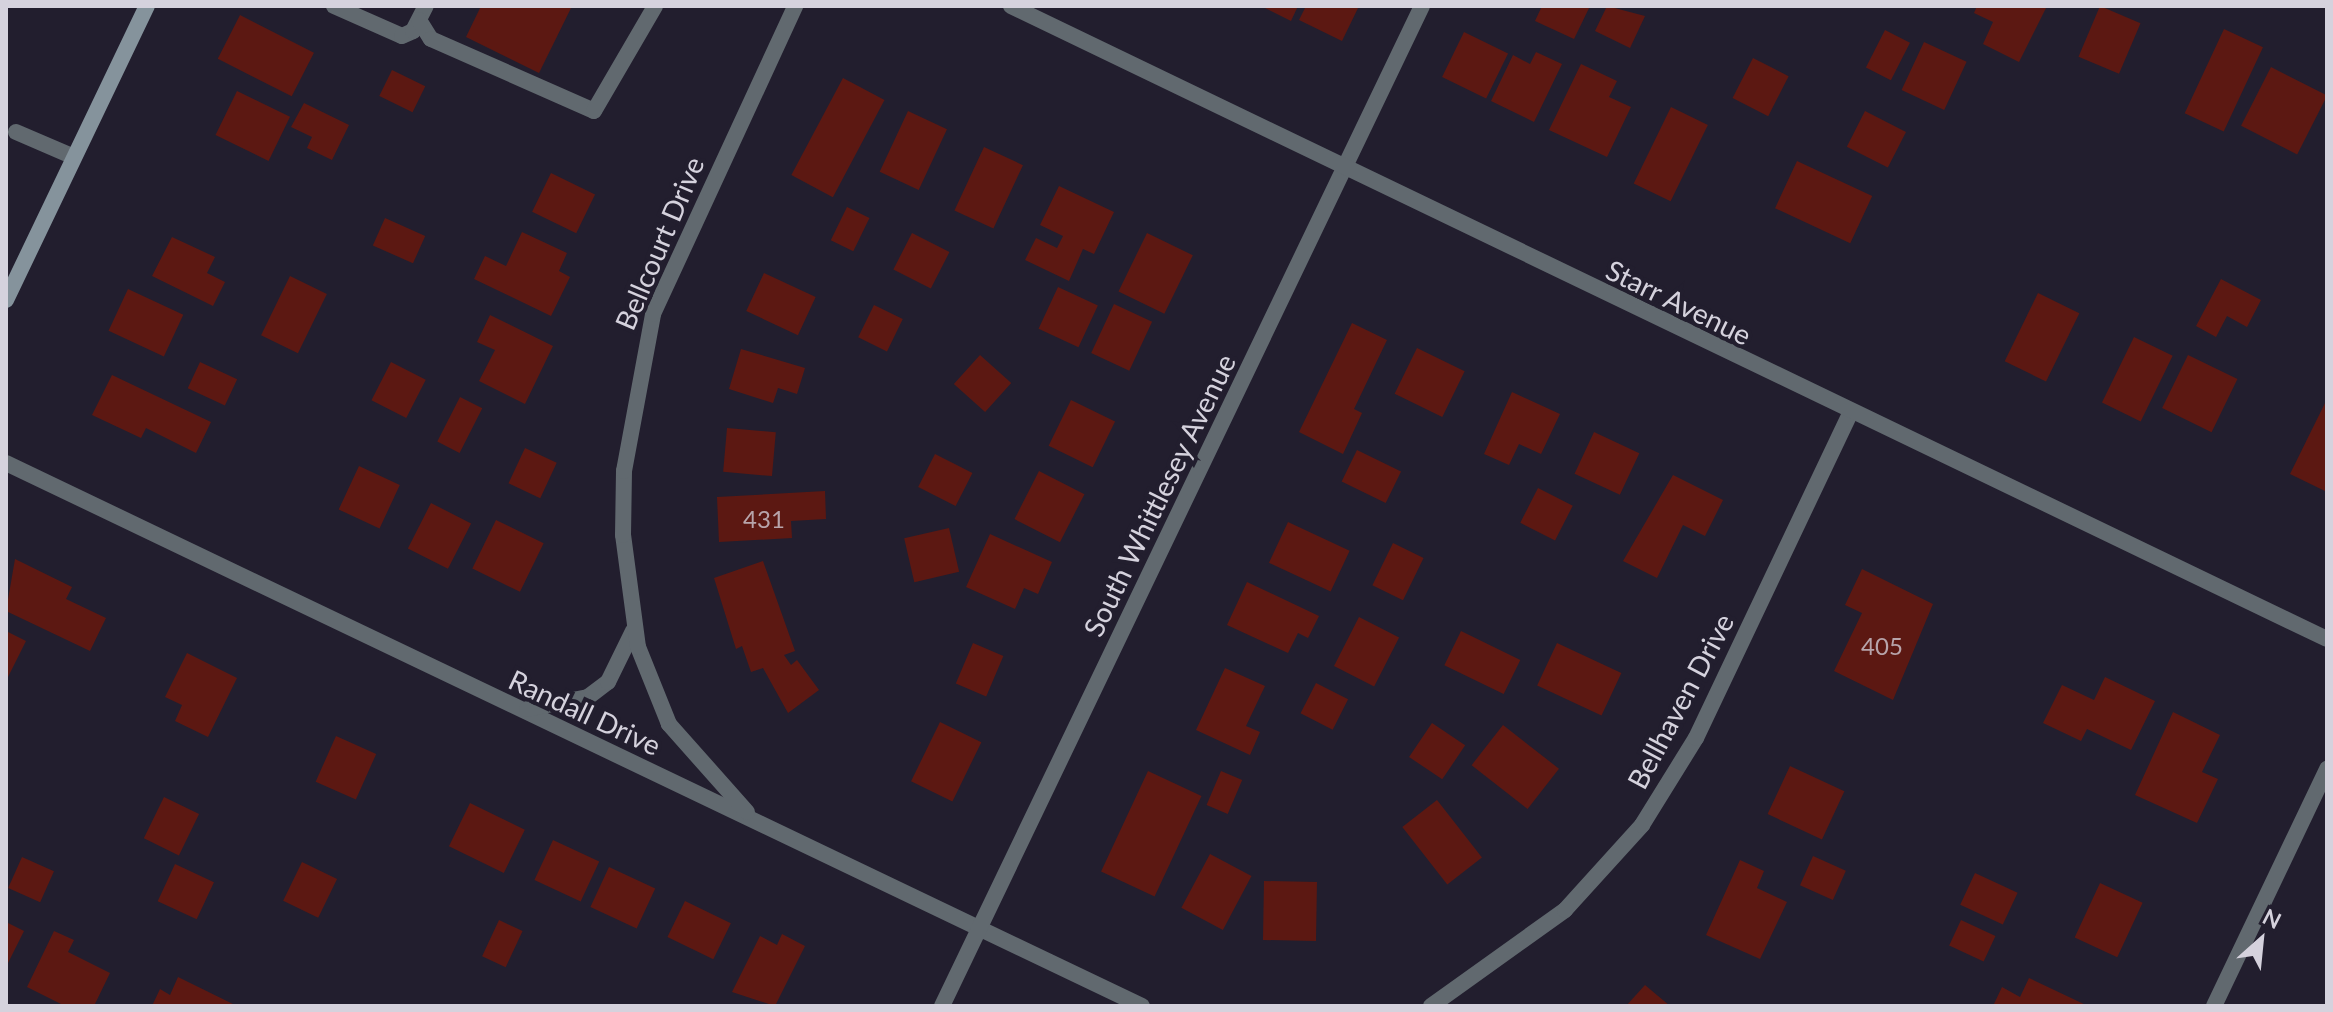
<!DOCTYPE html>
<style>
body{margin:0}
#map{position:relative;width:2333px;height:1012px;overflow:hidden;background:#221e2e;font-family:Lato,sans-serif}
div>[style]{position:absolute}
.building>*{inset:0;background:#5c1812;transform-origin:0 0}
.service>*{height:16px;margin:-8px;padding:0 8px;transform-origin:8px;border-radius:8px;background:#61696f}
.minor>*{height:16px;margin:-8px;padding:0 8px;transform-origin:8px;border-radius:8px;background:#61696f}
.tertiary>*{height:16px;margin:-8px;padding:0 8px;transform-origin:8px;border-radius:8px;background:#61696f}
.secondary>*{height:16px;margin:-8px;padding:0 8px;transform-origin:8px;border-radius:8px;background:#85939c}
span{translate:-50% -50%;white-space:nowrap;text-align:center;line-height:1.15;-webkit-text-stroke:8px #221e2e;paint-order:stroke}
.number-label{font-size:24px;color:#b7a4aa}
.number-label span{-webkit-text-stroke-width:0}
.street-label{font-size:28px;color:#d5d2dd}
.frame{position:absolute;inset:0;border:8px solid #d5d2dd;pointer-events:none}
.north{position:absolute;left:2221px;top:900px;width:80px;height:80px;-webkit-text-stroke:6px #221e2e;paint-order:stroke;rotate:27deg;font-size:22px;font-weight:700;line-height:32px;text-align:center;color:#d5d2dd}
.north::after{content:'';display:block;margin:auto;width:28px;height:36px;background:#d5d2dd;clip-path:polygon(50% 0,100% 100%,50% 72%,0 100%)}
</style>
<div id="map">
<div class="building">
<i style="clip-path:polygon(481px 6px,572px 6px,539px 73px,466px 37px)"></i>
<i style="clip-path:polygon(1261px 6px,1298px 6px,1291px 21px)"></i>
<i style="clip-path:polygon(1306px 6px,1359px 6px,1342px 41px,1299px 20px)"></i>
<i style="clip-path:polygon(1542px 6px,1590px 6px,1574px 39px,1535px 21px)"></i>
<i style="clip-path:polygon(1607px 6px,1645px 16px,1630px 48px,1595px 31px)"></i>
<i style="clip-path:polygon(1977px 6px,2047px 6px,2019px 62px,1983px 44px,1993px 22px,1974px 13px)"></i>
<i style="left:2100px;top:6px;width:44px;height:55px;rotate:23deg"></i>
<i style="left:240px;top:15px;width:83px;height:49px;rotate:27deg"></i>
<i style="left:2224px;top:29px;width:43px;height:93px;rotate:25deg"></i>
<i style="left:1885px;top:30px;width:28px;height:42px;rotate:27deg"></i>
<i style="left:1464px;top:32px;width:49px;height:50px;rotate:26deg"></i>
<i style="left:1924px;top:42px;width:47px;height:53px;rotate:25deg"></i>
<i style="clip-path:polygon(1536px 52px,1562px 64px,1534px 122px,1491px 101px,1513px 55px,1530px 64px)"></i>
<i style="left:1753px;top:58px;width:40px;height:45px;rotate:27deg"></i>
<i style="clip-path:polygon(1581px 64px,1617px 81px,1609px 97px,1631px 107px,1607px 157px,1549px 130px)"></i>
<i style="left:2271px;top:67px;width:63px;height:66px;rotate:27deg"></i>
<i style="left:392px;top:70px;width:37px;height:29px;rotate:26deg"></i>
<i style="left:843px;top:78px;width:47px;height:110px;rotate:28deg"></i>
<i style="left:237px;top:91px;width:59px;height:49px;rotate:26deg"></i>
<i style="clip-path:polygon(304px 103px,349px 125px,332px 160px,307px 148px,312px 137px,291px 127px)"></i>
<i style="left:1671px;top:107px;width:41px;height:85px;rotate:26deg"></i>
<i style="left:908px;top:111px;width:43px;height:67px;rotate:25deg"></i>
<i style="left:1865px;top:111px;width:46px;height:40px;rotate:27deg"></i>
<i style="left:984px;top:147px;width:43px;height:70px;rotate:25deg"></i>
<i style="left:1797px;top:161px;width:83px;height:52px;rotate:25deg"></i>
<i style="left:551px;top:173px;width:49px;height:43px;rotate:26deg"></i>
<i style="clip-path:polygon(1059px 186px,1114px 212px,1094px 254px,1083px 249px,1069px 281px,1025px 260px,1036px 238px,1057px 248px,1063px 236px,1040px 225px)"></i>
<i style="left:847px;top:207px;width:25px;height:37px;rotate:26deg"></i>
<i style="left:385px;top:218px;width:44px;height:30px;rotate:24deg"></i>
<i style="clip-path:polygon(522px 232px,567px 253px,559px 271px,570px 277px,551px 316px,474px 279px,485px 256px,506px 266px)"></i>
<i style="left:912px;top:233px;width:42px;height:41px;rotate:27deg"></i>
<i style="left:1147px;top:233px;width:51px;height:65px;rotate:26deg"></i>
<i style="clip-path:polygon(172px 237px,215px 257px,207px 273px,225px 282px,213px 306px,152px 276px)"></i>
<i style="left:764px;top:273px;width:57px;height:42px;rotate:25deg"></i>
<i style="left:290px;top:276px;width:41px;height:66px;rotate:26deg"></i>
<i style="clip-path:polygon(2221px 279px,2261px 300px,2247px 327px,2227px 316px,2216px 337px,2196px 326px)"></i>
<i style="left:1058px;top:287px;width:44px;height:46px;rotate:25deg"></i>
<i style="left:128px;top:289px;width:61px;height:46px;rotate:25deg"></i>
<i style="left:2038px;top:293px;width:46px;height:76px;rotate:26deg"></i>
<i style="left:1114px;top:304px;width:42px;height:54px;rotate:25deg"></i>
<i style="left:874px;top:305px;width:32px;height:36px;rotate:26deg"></i>
<i style="clip-path:polygon(490px 315px,553px 346px,525px 404px,479px 381px,495px 350px,477px 342px)"></i>
<i style="clip-path:polygon(1352px 323px,1387px 340px,1354px 409px,1362px 413px,1343px 454px,1299px 432px)"></i>
<i style="left:2134px;top:337px;width:43px;height:73px;rotate:26deg"></i>
<i style="left:1417px;top:348px;width:53px;height:51px;rotate:26deg"></i>
<i style="clip-path:polygon(741px 349px,805px 368px,797px 394px,778px 388px,773px 403px,729px 389px)"></i>
<i style="left:980px;top:355px;width:42px;height:39px;rotate:42deg"></i>
<i style="left:2188px;top:355px;width:55px;height:59px;rotate:26deg"></i>
<i style="left:200px;top:362px;width:41px;height:29px;rotate:25deg"></i>
<i style="left:391px;top:362px;width:39px;height:43px;rotate:27deg"></i>
<i style="clip-path:polygon(112px 375px,211px 422px,196px 453px,146px 428px,141px 438px,92px 415px)"></i>
<i style="clip-path:polygon(1512px 392px,1560px 414px,1541px 454px,1519px 444px,1509px 465px,1484px 454px)"></i>
<i style="left:460px;top:397px;width:25px;height:50px;rotate:27deg"></i>
<i style="clip-path:polygon(2327px 399px,2327px 492px,2290px 474px)"></i>
<i style="left:1071px;top:400px;width:49px;height:51px;rotate:26deg"></i>
<i style="left:727px;top:428px;width:49px;height:44px;rotate:5deg"></i>
<i style="left:1594px;top:432px;width:50px;height:46px;rotate:25deg"></i>
<i style="left:525px;top:448px;width:35px;height:39px;rotate:25deg"></i>
<i style="left:1357px;top:450px;width:49px;height:35px;rotate:26deg"></i>
<i style="left:935px;top:454px;width:42px;height:37px;rotate:27deg"></i>
<i style="left:359px;top:466px;width:45px;height:48px;rotate:25deg"></i>
<i style="left:1039px;top:471px;width:51px;height:54px;rotate:27deg"></i>
<i style="clip-path:polygon(1673px 475px,1723px 500px,1705px 536px,1683px 525px,1657px 578px,1623px 561px)"></i>
<i style="left:1538px;top:488px;width:39px;height:39px;rotate:27deg"></i>
<i style="clip-path:polygon(825px 491px,826px 519px,791px 521px,792px 538px,719px 542px,717px 497px)"></i>
<i style="left:431px;top:503px;width:45px;height:51px;rotate:27deg"></i>
<i style="left:496px;top:520px;width:53px;height:54px;rotate:26deg"></i>
<i style="left:1288px;top:522px;width:68px;height:45px;rotate:25deg"></i>
<i style="left:949px;top:528px;width:45px;height:46px;rotate:77deg"></i>
<i style="clip-path:polygon(990px 534px,1052px 562px,1038px 594px,1024px 588px,1015px 609px,966px 587px)"></i>
<i style="left:1393px;top:543px;width:34px;height:47px;rotate:26deg"></i>
<i style="clip-path:polygon(15px 559px,72px 587px,66px 599px,106px 618px,90px 651px,6px 611px)"></i>
<i style="clip-path:polygon(763px 561px,795px 651px,784px 655px,791px 665px,797px 660px,819px 690px,788px 713px,763px 668px,751px 672px,742px 646px,736px 649px,714px 578px)"></i>
<i style="clip-path:polygon(1862px 569px,1933px 604px,1893px 700px,1834px 671px,1862px 613px,1845px 605px)"></i>
<i style="clip-path:polygon(1247px 582px,1319px 616px,1308px 638px,1298px 633px,1288px 653px,1227px 625px)"></i>
<i style="left:1359px;top:617px;width:45px;height:55px;rotate:27deg"></i>
<i style="clip-path:polygon(6px 631px,26px 641px,6px 681px)"></i>
<i style="left:1461px;top:631px;width:66px;height:38px;rotate:26deg"></i>
<i style="left:973px;top:643px;width:33px;height:44px;rotate:23deg"></i>
<i style="left:1557px;top:643px;width:71px;height:47px;rotate:25deg"></i>
<i style="clip-path:polygon(187px 653px,237px 678px,208px 737px,175px 721px,182px 705px,165px 697px)"></i>
<i style="clip-path:polygon(1225px 668px,1265px 686px,1246px 726px,1260px 732px,1250px 755px,1196px 730px)"></i>
<i style="clip-path:polygon(2105px 677px,2155px 701px,2131px 750px,2087px 729px,2081px 741px,2043px 723px,2062px 685px,2094px 700px)"></i>
<i style="left:1316px;top:683px;width:36px;height:34px;rotate:27deg"></i>
<i style="clip-path:polygon(2173px 712px,2220px 735px,2202px 772px,2218px 779px,2197px 823px,2135px 795px)"></i>
<i style="left:940px;top:722px;width:46px;height:66px;rotate:26deg"></i>
<i style="left:1432px;top:723px;width:40px;height:41px;rotate:34deg"></i>
<i style="left:1503px;top:725px;width:71px;height:51px;rotate:38deg"></i>
<i style="left:336px;top:736px;width:44px;height:50px;rotate:24deg"></i>
<i style="left:1790px;top:766px;width:60px;height:53px;rotate:25deg"></i>
<i style="left:1148px;top:771px;width:59px;height:111px;rotate:25deg"></i>
<i style="left:1221px;top:771px;width:23px;height:37px;rotate:23deg"></i>
<i style="left:164px;top:797px;width:39px;height:46px;rotate:26deg"></i>
<i style="left:1437px;top:800px;width:73px;height:44px;rotate:52deg"></i>
<i style="left:470px;top:803px;width:61px;height:48px;rotate:26deg"></i>
<i style="left:553px;top:840px;width:51px;height:44px;rotate:25deg"></i>
<i style="left:1210px;top:854px;width:47px;height:61px;rotate:28deg"></i>
<i style="left:1813px;top:856px;width:36px;height:32px;rotate:24deg"></i>
<i style="left:22px;top:857px;width:35px;height:34px;rotate:24deg"></i>
<i style="clip-path:polygon(1740px 860px,1764px 871px,1757px 888px,1787px 902px,1760px 959px,1706px 935px)"></i>
<i style="left:302px;top:862px;width:39px;height:43px;rotate:26deg"></i>
<i style="left:175px;top:864px;width:43px;height:41px;rotate:25deg"></i>
<i style="left:609px;top:867px;width:51px;height:44px;rotate:25deg"></i>
<i style="left:1975px;top:873px;width:47px;height:35px;rotate:25deg"></i>
<i style="left:1264px;top:881px;width:53px;height:59px;rotate:1deg"></i>
<i style="left:2100px;top:883px;width:47px;height:60px;rotate:25deg"></i>
<i style="left:685px;top:901px;width:51px;height:40px;rotate:26deg"></i>
<i style="left:499px;top:920px;width:26px;height:40px;rotate:25deg"></i>
<i style="left:1961px;top:920px;width:38px;height:28px;rotate:25deg"></i>
<i style="clip-path:polygon(6px 922px,24px 931px,8px 963px,6px 962px)"></i>
<i style="clip-path:polygon(54px 931px,74px 940px,68px 952px,110px 973px,94px 1006px,65px 1006px,27px 987px)"></i>
<i style="clip-path:polygon(782px 934px,805px 946px,775px 1006px,732px 992px,760px 936px,777px 945px)"></i>
<i style="clip-path:polygon(178px 977px,237px 1006px,152px 1006px,160px 989px,170px 995px)"></i>
<i style="clip-path:polygon(2029px 978px,2088px 1006px,1993px 1006px,2002px 987px,2020px 997px)"></i>
<i style="clip-path:polygon(1645px 985px,1670px 1006px,1626px 1006px)"></i>
</div>
<div class="service">
<i style="left:334px;top:6px;width:74px;rotate:23.8deg"></i>
<i style="left:402px;top:36px;width:12px;rotate:-24deg"></i>
<i style="left:413px;top:31px;width:28px;rotate:-63deg"></i>
<i style="left:419px;top:20px;width:22px;rotate:58deg"></i>
<i style="left:431px;top:39px;width:178px;rotate:23.8deg"></i>
<i style="left:594px;top:111px;width:121px;rotate:-59.8deg"></i>
<i style="left:16px;top:132px;width:63px;rotate:23.3deg"></i>
</div>
<div class="minor">
<i style="left:6px;top:463px;width:1259px;rotate:25.55deg"></i>
<i style="left:527px;top:709px;width:62px;rotate:-11.1deg"></i>
<i style="left:588px;top:697px;width:25px;rotate:-37deg"></i>
<i style="left:608px;top:682px;width:57px;rotate:-63.9deg"></i>
<i style="left:747px;top:812px;width:118px;rotate:-131.6deg"></i>
<i style="left:669px;top:724px;width:83px;rotate:-111.9deg"></i>
<i style="left:638px;top:647px;width:113px;rotate:-97.6deg"></i>
<i style="left:623px;top:535px;width:64px;rotate:-89.1deg"></i>
<i style="left:624px;top:471px;width:160px;rotate:-79.5deg"></i>
<i style="left:653px;top:314px;width:339px;rotate:-65.2deg"></i>
<i style="left:942px;top:1006px;width:1109px;rotate:-64.36deg"></i>
<i style="left:1431px;top:1006px;width:165px;rotate:-35.6deg"></i>
<i style="left:1565px;top:910px;width:115px;rotate:-47.8deg"></i>
<i style="left:1642px;top:825px;width:102px;rotate:-58.2deg"></i>
<i style="left:1696px;top:738px;width:359px;rotate:-64.6deg"></i>
<i style="left:2214px;top:1006px;width:263px;rotate:-64.5deg"></i>
</div>
<div class="tertiary">
<i style="left:1011px;top:6px;width:1460px;rotate:25.69deg"></i>
</div>
<div class="secondary">
<i style="left:6px;top:300px;width:326px;rotate:-64.4deg"></i>
</div>
<div class="number-label">
<span style="left:764px;top:519px">431</span>
<span style="left:1882px;top:646px">405</span>
</div>
<div class="street-label">
<span style="left:659px;top:243px;rotate:-67deg">Bellcourt Drive</span>
<span style="left:1679px;top:302px;rotate:26deg">Starr Avenue</span>
<span style="left:1159px;top:495px;rotate:-64deg">South Whittlesey Avenue</span>
<span style="left:1680px;top:701px;rotate:-62deg">Bellhaven Drive</span>
<span style="left:585px;top:712px;rotate:25deg">Randall Drive</span>
</div>
<div class="frame"></div>
<div class="north">N</div>
</div>
